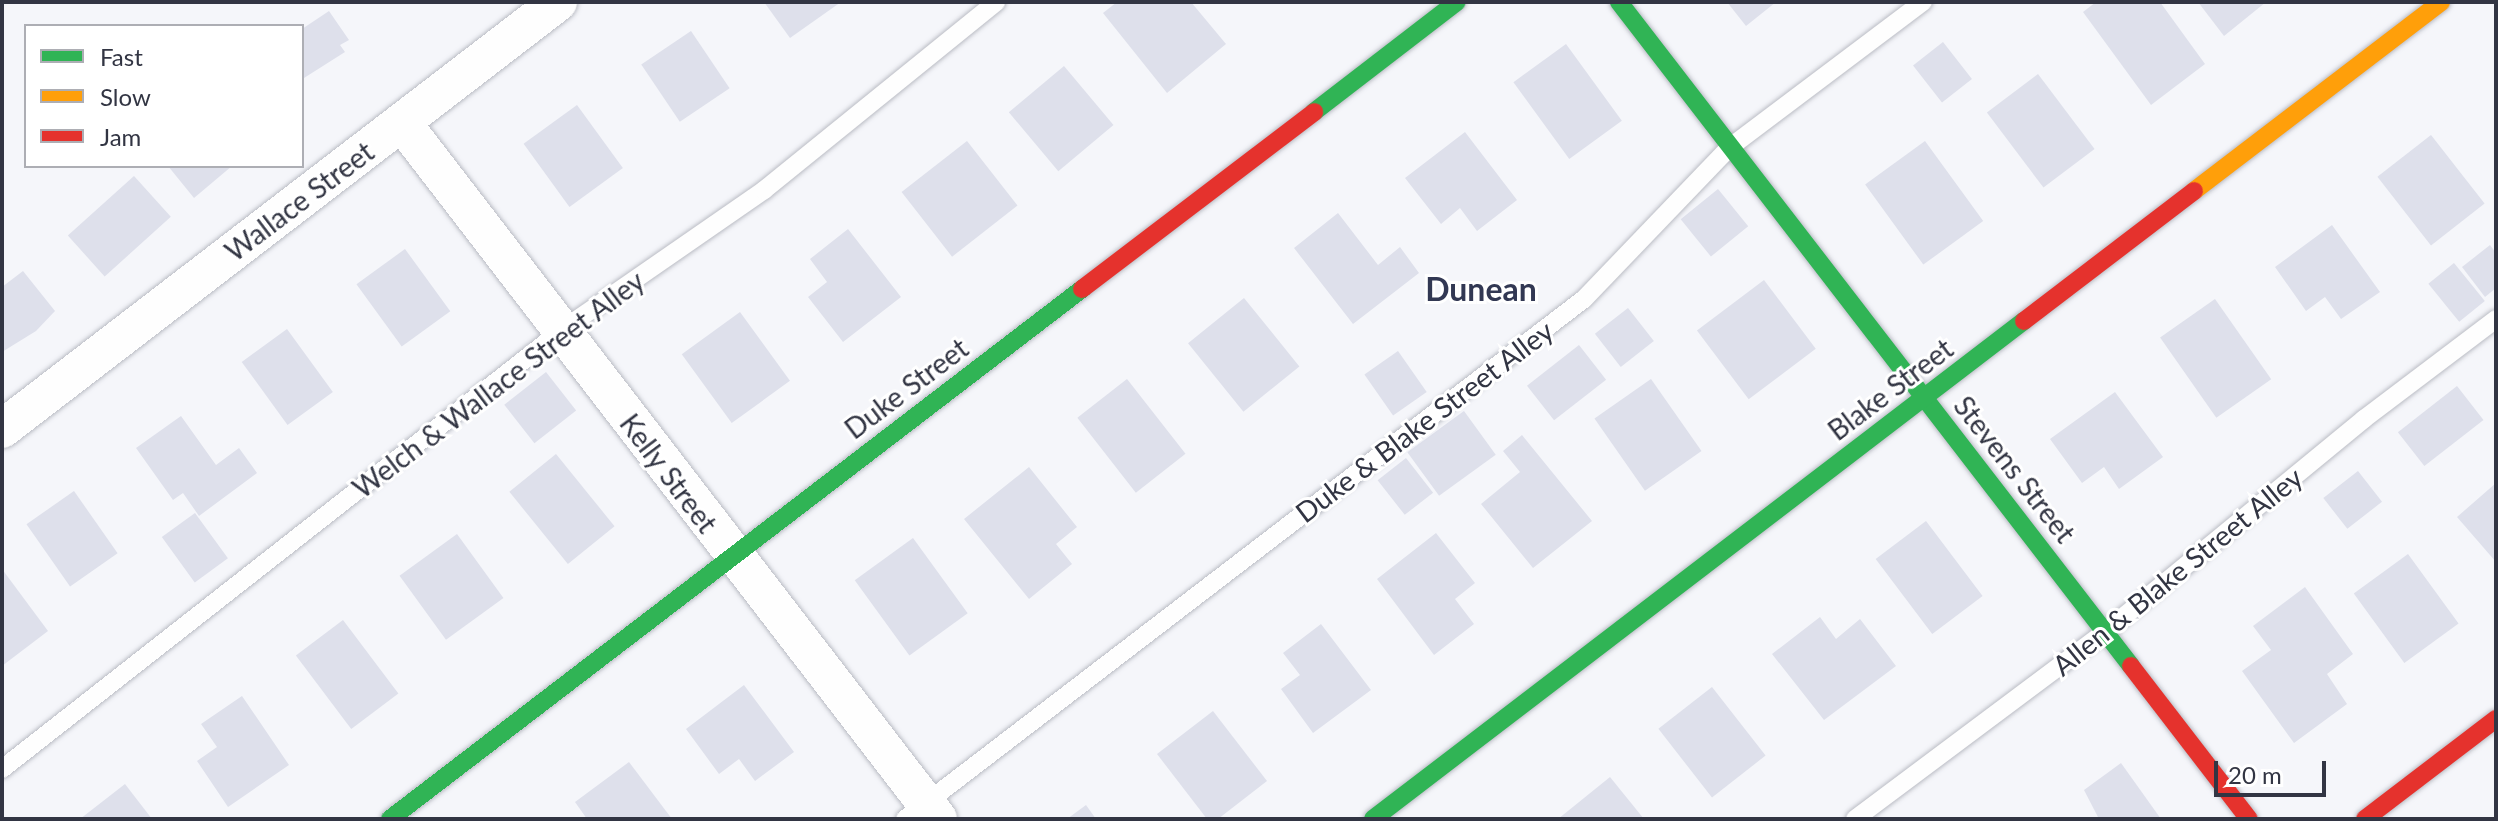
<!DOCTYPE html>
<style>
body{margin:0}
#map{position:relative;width:2498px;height:821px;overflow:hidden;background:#f5f6fa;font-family:Lato,sans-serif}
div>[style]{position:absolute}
.building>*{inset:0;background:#dee0eb;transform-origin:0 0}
.roads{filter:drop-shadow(0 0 2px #babcc4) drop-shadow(0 0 2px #babcc4)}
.lane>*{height:18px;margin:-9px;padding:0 9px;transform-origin:9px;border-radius:9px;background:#fefefe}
.street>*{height:38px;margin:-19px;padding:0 19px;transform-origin:19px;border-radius:19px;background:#fefefe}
.fast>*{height:18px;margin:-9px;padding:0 9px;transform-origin:9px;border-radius:9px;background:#30b455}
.slow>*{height:18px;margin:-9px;padding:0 9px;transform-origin:9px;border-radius:9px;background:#ff9f0a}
.jam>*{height:18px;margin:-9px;padding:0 9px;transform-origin:9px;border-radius:9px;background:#e5322d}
span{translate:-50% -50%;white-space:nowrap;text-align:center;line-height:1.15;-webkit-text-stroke:6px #fff;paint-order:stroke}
.street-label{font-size:28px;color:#323543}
.quarter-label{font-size:32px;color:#323853;font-weight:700}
.frame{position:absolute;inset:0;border:4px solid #323543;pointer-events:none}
.legend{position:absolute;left:24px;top:24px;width:280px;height:144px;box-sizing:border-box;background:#fff;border:2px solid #adaeb4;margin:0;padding:10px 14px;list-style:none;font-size:24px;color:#323543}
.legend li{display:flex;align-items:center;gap:16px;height:40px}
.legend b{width:40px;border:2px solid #adaeb4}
.scale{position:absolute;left:2214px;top:761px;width:112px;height:36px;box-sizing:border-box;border:4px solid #323543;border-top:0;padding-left:10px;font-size:24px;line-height:28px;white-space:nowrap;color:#323543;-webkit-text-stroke:6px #fff;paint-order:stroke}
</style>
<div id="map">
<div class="building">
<i style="clip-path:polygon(764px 2px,841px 2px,790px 38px)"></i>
<i style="clip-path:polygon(1117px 2px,1191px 2px,1226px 44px,1167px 93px,1103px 13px)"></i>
<i style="clip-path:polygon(1727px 2px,1776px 2px,1746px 26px)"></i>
<i style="clip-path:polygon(2096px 2px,2160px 2px,2205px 64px,2151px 105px,2083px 12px)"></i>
<i style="clip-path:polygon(2198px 2px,2266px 2px,2224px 36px)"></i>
<i style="clip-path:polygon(329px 11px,349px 40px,340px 45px,345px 52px,304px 78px,302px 29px)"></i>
<i style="left:691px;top:31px;width:69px;height:60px;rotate:56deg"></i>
<i style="left:1943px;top:42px;width:47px;height:38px;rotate:52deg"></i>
<i style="left:1566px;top:44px;width:95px;height:65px;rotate:54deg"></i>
<i style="left:1064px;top:66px;width:77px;height:72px;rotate:50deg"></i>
<i style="left:2038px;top:74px;width:94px;height:64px;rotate:53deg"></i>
<i style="left:577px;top:105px;width:78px;height:66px;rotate:54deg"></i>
<i style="clip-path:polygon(1465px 132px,1517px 200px,1477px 231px,1460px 208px,1441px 224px,1405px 178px)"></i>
<i style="left:2431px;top:135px;width:87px;height:68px;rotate:52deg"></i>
<i style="left:967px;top:141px;width:82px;height:83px;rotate:52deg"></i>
<i style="left:1925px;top:141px;width:99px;height:74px;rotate:54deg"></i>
<i style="clip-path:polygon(168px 166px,232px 166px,194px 198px)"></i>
<i style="left:134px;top:176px;width:55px;height:89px;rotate:48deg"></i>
<i style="left:1718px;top:189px;width:48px;height:48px;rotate:51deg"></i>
<i style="clip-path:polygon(1338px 213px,1378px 265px,1400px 247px,1419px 273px,1353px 324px,1294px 248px)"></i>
<i style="clip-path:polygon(2332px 225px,2380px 292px,2341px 319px,2325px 297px,2306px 311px,2275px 267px)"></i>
<i style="clip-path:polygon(848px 229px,901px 297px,843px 342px,808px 297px,827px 282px,810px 259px)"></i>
<i style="clip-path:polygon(2490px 245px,2496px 253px,2496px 288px,2485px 297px,2462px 267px)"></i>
<i style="left:405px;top:249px;width:77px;height:60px;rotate:54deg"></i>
<i style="left:2454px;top:263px;width:49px;height:33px;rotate:51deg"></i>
<i style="clip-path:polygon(23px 271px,55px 311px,36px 331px,2px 352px,2px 287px)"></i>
<i style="left:1764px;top:280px;width:86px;height:84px;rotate:53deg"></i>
<i style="left:1244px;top:298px;width:88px;height:72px;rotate:51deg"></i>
<i style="left:2215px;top:299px;width:98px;height:67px;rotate:55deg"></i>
<i style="left:1628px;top:308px;width:42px;height:42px;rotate:52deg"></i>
<i style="left:740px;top:312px;width:85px;height:72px;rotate:54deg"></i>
<i style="left:287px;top:329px;width:78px;height:56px;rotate:54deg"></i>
<i style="left:1579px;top:345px;width:44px;height:66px;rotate:52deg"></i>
<i style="left:1398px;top:351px;width:50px;height:41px;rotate:55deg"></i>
<i style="left:546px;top:372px;width:49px;height:53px;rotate:52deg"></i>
<i style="left:1127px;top:379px;width:95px;height:63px;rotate:52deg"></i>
<i style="left:1651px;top:379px;width:88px;height:69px;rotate:55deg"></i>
<i style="left:2457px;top:386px;width:43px;height:75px;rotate:52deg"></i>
<i style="clip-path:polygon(2115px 392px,2163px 457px,2119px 489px,2104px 467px,2082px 483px,2050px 439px)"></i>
<i style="left:1464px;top:411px;width:54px;height:70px;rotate:54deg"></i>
<i style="clip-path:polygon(181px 416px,216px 465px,239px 448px,257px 473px,199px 516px,183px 493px,173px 500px,136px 448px)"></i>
<i style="clip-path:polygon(1522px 435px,1592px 521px,1533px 568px,1481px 504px,1520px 472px,1503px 451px)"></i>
<i style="left:556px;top:454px;width:93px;height:60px;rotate:51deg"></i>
<i style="left:1406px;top:458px;width:44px;height:36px;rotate:52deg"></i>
<i style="clip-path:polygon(1029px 467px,1077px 527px,1056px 544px,1072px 564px,1029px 599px,964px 519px)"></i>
<i style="left:2358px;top:471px;width:39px;height:44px;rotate:52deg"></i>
<i style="clip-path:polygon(2496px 483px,2496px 562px,2457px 517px)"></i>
<i style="left:74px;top:491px;width:76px;height:58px;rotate:55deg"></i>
<i style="left:195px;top:513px;width:56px;height:41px;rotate:54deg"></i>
<i style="left:1926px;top:521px;width:94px;height:63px;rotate:53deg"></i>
<i style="clip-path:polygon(1436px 533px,1475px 583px,1455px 599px,1474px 624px,1434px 655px,1377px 579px)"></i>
<i style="left:457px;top:534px;width:79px;height:71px;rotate:54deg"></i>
<i style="left:913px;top:538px;width:93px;height:72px;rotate:54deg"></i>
<i style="left:2408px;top:554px;width:86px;height:67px;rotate:54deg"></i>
<i style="clip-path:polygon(2px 569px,48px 631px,2px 666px)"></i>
<i style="clip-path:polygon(2305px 587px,2353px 654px,2327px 674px,2347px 704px,2294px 743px,2242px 671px,2271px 650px,2253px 626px)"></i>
<i style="clip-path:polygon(1820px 617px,1836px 639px,1860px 619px,1896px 666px,1824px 720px,1772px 654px)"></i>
<i style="left:343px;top:620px;width:92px;height:59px;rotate:53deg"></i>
<i style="clip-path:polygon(1321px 624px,1371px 690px,1313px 733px,1281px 689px,1300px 675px,1283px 653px)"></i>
<i style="clip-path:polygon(744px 685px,794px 752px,755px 781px,739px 759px,719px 774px,686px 729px)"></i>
<i style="left:1712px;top:687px;width:87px;height:68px;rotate:52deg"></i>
<i style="clip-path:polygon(242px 696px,289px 765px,228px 807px,197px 761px,217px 747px,201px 724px)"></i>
<i style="clip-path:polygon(1213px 711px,1267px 781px,1218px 819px,1207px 819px,1157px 754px)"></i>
<i style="clip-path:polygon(629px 762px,672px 819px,587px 819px,575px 802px)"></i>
<i style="clip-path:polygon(2121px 763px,2161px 819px,2099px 819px,2084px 790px)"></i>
<i style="clip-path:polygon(1610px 777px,1644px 819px,1558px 819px)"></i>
<i style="clip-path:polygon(125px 784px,152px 819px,80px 819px)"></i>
<i style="clip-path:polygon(1086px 805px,1096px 819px,1067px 819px)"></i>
</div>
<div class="roads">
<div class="lane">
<i style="left:2px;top:769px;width:712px;rotate:-38.09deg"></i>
<i style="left:562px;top:330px;width:246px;rotate:-34.7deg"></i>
<i style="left:764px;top:190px;width:299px;rotate:-39deg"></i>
<i style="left:905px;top:819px;width:855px;rotate:-37.45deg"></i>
<i style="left:1584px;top:299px;width:209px;rotate:-46.2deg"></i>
<i style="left:1729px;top:148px;width:243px;rotate:-37deg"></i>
<i style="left:1855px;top:819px;width:314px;rotate:-36.8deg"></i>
<i style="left:2106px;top:631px;width:334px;rotate:-39.4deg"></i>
<i style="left:2364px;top:419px;width:166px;rotate:-37.1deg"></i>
</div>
<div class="street">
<i style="left:403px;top:124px;width:877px;rotate:52.41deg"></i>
<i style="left:2px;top:429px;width:701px;rotate:-37.52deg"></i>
</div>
<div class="fast">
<i style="left:1619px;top:2px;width:838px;rotate:52.36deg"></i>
<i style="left:1314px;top:112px;width:180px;rotate:-37.6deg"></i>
<i style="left:390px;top:819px;width:872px;rotate:-37.45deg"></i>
<i style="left:1373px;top:819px;width:820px;rotate:-37.42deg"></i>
</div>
<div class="slow">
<i style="left:2194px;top:191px;width:311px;rotate:-37.4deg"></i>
</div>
<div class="jam">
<i style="left:1082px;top:289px;width:292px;rotate:-37.3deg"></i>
<i style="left:2024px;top:321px;width:214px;rotate:-37.4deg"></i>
<i style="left:2131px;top:666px;width:193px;rotate:52.4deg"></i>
<i style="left:2365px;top:819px;width:165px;rotate:-37.4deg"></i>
</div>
</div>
<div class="street-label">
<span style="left:299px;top:201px;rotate:-37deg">Wallace Street</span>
<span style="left:498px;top:384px;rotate:-37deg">Welch &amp; Wallace Street Alley</span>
<span style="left:906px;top:388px;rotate:-37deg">Duke Street</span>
<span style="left:1890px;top:389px;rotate:-37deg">Blake Street</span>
<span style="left:1424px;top:421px;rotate:-37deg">Duke &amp; Blake Street Alley</span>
<span style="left:2015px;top:469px;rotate:52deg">Stevens Street</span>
<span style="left:669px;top:473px;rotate:53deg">Kelly Street</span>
<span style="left:2177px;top:571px;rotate:-39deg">Allen &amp; Blake Street Alley</span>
</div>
<div class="quarter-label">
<span style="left:1481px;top:289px">Dunean</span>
</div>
<div class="frame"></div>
<ul class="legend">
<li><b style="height:10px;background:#30b455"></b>Fast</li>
<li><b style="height:10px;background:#ff9f0a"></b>Slow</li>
<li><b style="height:10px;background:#e5322d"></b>Jam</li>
</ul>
<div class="scale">20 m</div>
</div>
